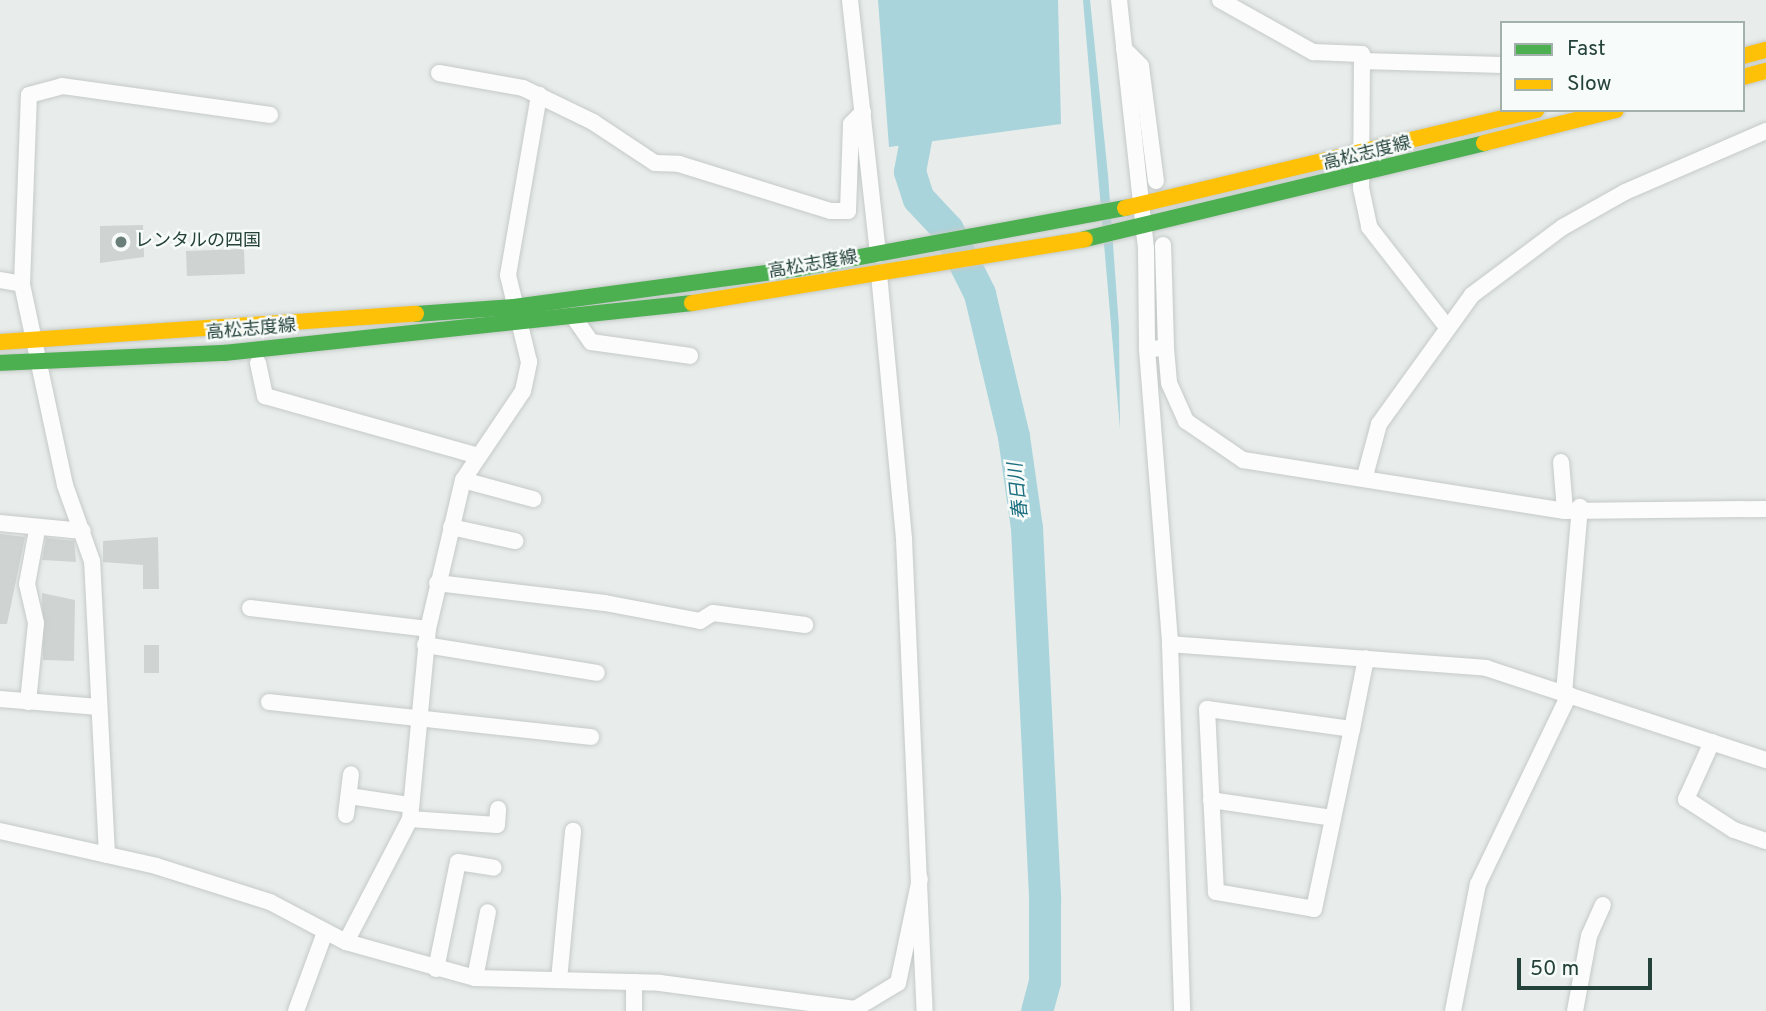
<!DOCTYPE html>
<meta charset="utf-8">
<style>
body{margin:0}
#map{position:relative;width:1766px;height:1011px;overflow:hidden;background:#e8edeb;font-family:Overpass,"Noto Sans JP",sans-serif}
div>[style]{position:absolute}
.water>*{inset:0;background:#a9d4db}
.river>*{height:32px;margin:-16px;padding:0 16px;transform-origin:16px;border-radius:16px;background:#a9d4db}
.building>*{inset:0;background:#cfd4d2;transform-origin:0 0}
.roads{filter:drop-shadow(0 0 2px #c5cac8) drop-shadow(0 0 2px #c5cac8)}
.street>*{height:16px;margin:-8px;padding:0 8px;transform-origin:8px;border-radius:8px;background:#fcfcfc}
.fast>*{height:16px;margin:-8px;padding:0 8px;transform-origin:8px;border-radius:8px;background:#4caf50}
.slow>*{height:16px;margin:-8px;padding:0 8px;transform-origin:8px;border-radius:8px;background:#ffc107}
.dots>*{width:19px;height:19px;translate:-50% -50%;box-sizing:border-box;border:4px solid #f7fbf9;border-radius:50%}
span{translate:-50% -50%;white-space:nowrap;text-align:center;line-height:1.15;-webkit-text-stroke:5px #f7fbf9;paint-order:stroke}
.street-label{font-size:18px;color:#24423a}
.poi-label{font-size:18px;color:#24423a}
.left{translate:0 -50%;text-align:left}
.water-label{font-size:19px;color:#1c6f80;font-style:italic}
.legend{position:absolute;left:1500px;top:21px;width:245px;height:91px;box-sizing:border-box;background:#f7fbf9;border:2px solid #a3b1ad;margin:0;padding:9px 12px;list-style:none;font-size:21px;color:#24423a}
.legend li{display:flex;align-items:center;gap:14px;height:35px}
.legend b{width:35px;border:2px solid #a3b1ad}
.scale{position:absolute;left:1517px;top:958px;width:135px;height:32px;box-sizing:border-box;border:4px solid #24423a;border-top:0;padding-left:9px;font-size:21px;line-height:24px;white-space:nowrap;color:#24423a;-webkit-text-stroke:5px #f7fbf9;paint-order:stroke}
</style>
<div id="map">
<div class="water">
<i style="clip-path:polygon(878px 0,1058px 0,1061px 124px,889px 147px)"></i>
<i style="clip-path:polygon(1083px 0,1090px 0,1108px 175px,1119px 327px,1120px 429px)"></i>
</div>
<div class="river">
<i style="left:923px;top:103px;width:70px;rotate:100.7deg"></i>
<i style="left:910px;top:172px;width:28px;rotate:72deg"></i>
<i style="left:919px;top:199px;width:42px;rotate:46.9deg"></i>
<i style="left:948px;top:230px;width:72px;rotate:63.4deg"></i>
<i style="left:980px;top:294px;width:147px;rotate:76.6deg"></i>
<i style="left:1014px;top:437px;width:92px;rotate:81.9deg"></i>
<i style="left:1027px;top:528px;width:374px;rotate:87.2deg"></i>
<i style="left:1045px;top:902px;width:80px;rotate:90deg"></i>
<i style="left:1045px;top:982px;width:30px;rotate:105deg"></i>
</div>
<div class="building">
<i style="clip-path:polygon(143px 225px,144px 257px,100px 263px,100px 226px)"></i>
<i style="left:244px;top:249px;width:25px;height:58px;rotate:88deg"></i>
<i style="clip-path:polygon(0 534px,25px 537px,7px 624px,0 624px)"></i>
<i style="clip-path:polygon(158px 537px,159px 589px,143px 589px,143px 565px,103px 562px,103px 541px)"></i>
<i style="clip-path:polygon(46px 538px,74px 541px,76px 562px,42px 560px)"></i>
<i style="clip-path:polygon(42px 593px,75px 600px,74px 661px,43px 660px)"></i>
<i style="left:144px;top:645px;width:15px;height:28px"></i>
</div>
<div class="roads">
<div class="street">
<i style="left:850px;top:0;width:256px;rotate:83.7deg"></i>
<i style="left:1119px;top:0;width:250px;rotate:83.8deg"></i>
<i style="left:1146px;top:249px;width:100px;rotate:89.4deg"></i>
<i style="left:1147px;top:349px;width:296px;rotate:85.5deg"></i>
<i style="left:1170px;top:644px;width:367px;rotate:88.1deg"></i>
<i style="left:1220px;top:0;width:107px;rotate:29.2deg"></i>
<i style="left:1313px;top:52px;width:49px;rotate:2.3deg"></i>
<i style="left:1362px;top:54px;width:134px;rotate:90.4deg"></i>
<i style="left:1361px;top:188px;width:40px;rotate:78deg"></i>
<i style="left:1369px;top:227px;width:125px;rotate:52.1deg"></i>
<i style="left:1124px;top:49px;width:24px;rotate:45deg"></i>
<i style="left:1141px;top:66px;width:116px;rotate:82.6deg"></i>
<i style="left:1362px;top:61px;width:140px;rotate:1.6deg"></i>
<i style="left:439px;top:73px;width:85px;rotate:10.1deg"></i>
<i style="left:523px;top:88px;width:78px;rotate:25.9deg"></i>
<i style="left:593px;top:122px;width:74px;rotate:33.5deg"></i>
<i style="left:655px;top:163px;width:24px;rotate:2deg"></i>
<i style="left:679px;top:164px;width:159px;rotate:17.2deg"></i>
<i style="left:831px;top:211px;width:17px"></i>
<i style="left:848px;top:211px;width:87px;rotate:-88deg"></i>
<i style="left:851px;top:124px;width:17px;rotate:-45deg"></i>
<i style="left:1163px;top:245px;width:103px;rotate:88.3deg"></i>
<i style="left:879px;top:274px;width:266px;rotate:84.6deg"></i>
<i style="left:904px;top:539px;width:472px;rotate:87.5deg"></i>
<i style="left:0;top:280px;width:22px;rotate:10deg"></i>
<i style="left:575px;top:319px;width:28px;rotate:55deg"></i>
<i style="left:591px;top:342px;width:100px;rotate:8deg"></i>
<i style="left:1147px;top:349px;width:19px;rotate:-3deg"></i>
<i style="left:1166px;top:348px;width:35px;rotate:85deg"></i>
<i style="left:1169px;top:383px;width:42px;rotate:65.9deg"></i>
<i style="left:1186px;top:421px;width:69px;rotate:34.4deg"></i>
<i style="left:1243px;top:460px;width:326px;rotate:9deg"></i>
<i style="left:1565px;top:511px;width:201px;rotate:-0.6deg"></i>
<i style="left:258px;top:363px;width:34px;rotate:78deg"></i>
<i style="left:265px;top:396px;width:218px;rotate:15.7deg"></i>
<i style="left:1561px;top:462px;width:49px;rotate:85.3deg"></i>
<i style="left:1365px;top:476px;width:54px;rotate:-74.9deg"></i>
<i style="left:1379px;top:424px;width:159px;rotate:-54.2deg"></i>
<i style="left:1472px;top:295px;width:114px;rotate:-36.8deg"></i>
<i style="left:1563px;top:227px;width:71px;rotate:-29.4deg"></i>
<i style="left:1625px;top:192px;width:154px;rotate:-23.4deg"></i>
<i style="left:463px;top:480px;width:73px;rotate:15.2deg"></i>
<i style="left:0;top:523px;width:83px;rotate:5.5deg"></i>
<i style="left:451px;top:527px;width:66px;rotate:12.3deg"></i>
<i style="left:437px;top:583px;width:169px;rotate:6.8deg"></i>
<i style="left:605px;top:603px;width:97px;rotate:10.7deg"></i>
<i style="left:700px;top:621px;width:15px;rotate:-32deg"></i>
<i style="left:713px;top:613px;width:93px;rotate:7.4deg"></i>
<i style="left:250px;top:608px;width:179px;rotate:6.7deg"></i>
<i style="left:1170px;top:644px;width:317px;rotate:4.3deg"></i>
<i style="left:1486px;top:668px;width:295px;rotate:18.2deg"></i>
<i style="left:425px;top:645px;width:174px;rotate:9.2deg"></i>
<i style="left:1564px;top:693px;width:187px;rotate:-85.1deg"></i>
<i style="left:0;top:699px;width:99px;rotate:4.6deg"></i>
<i style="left:28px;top:702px;width:79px;rotate:-84.2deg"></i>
<i style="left:36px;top:623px;width:40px;rotate:-103deg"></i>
<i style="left:27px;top:584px;width:55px;rotate:-79.5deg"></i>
<i style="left:269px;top:702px;width:324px;rotate:6.2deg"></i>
<i style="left:1352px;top:729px;width:146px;rotate:-172.1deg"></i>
<i style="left:1207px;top:709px;width:183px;rotate:87.2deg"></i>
<i style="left:1216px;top:892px;width:99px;rotate:9.8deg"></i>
<i style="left:1314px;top:909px;width:184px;rotate:-78.1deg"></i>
<i style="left:1352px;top:729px;width:72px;rotate:-78.8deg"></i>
<i style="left:1712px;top:742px;width:63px;rotate:114.5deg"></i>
<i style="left:1686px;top:799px;width:57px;rotate:32.9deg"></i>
<i style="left:1734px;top:830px;width:34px;rotate:19deg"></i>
<i style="left:349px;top:796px;width:62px;rotate:8.4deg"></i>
<i style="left:1211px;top:800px;width:123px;rotate:8.4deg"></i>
<i style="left:346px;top:815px;width:41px;rotate:-83deg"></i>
<i style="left:410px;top:819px;width:87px;rotate:3.9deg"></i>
<i style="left:497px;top:825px;width:16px;rotate:-86deg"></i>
<i style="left:0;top:831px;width:160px;rotate:12.6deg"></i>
<i style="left:156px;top:866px;width:120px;rotate:17.5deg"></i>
<i style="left:270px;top:902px;width:86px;rotate:27.8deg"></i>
<i style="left:346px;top:942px;width:134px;rotate:15.6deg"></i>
<i style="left:475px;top:978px;width:185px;rotate:1.5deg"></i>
<i style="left:660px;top:983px;width:197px;rotate:7.6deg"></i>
<i style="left:855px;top:1009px;width:50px;rotate:-31.2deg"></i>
<i style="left:898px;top:983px;width:106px;rotate:-78.1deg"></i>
<i style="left:107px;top:855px;width:294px;rotate:-92.9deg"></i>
<i style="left:92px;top:561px;width:81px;rotate:-109.6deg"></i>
<i style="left:65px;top:485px;width:206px;rotate:-102.1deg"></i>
<i style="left:22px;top:284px;width:189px;rotate:-87.9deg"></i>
<i style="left:29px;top:95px;width:34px;rotate:-15deg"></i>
<i style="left:62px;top:86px;width:210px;rotate:7.9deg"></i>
<i style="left:346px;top:942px;width:139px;rotate:-62.5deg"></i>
<i style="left:410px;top:819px;width:191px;rotate:-84.6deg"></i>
<i style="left:428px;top:629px;width:153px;rotate:-76.8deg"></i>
<i style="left:463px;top:480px;width:107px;rotate:-56deg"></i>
<i style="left:523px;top:391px;width:30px;rotate:-78deg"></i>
<i style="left:529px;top:362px;width:89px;rotate:-103.6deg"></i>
<i style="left:508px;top:275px;width:183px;rotate:-80.2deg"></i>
<i style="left:436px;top:969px;width:109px;rotate:-78.4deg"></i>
<i style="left:458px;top:862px;width:36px;rotate:9deg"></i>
<i style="left:475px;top:978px;width:67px;rotate:-78.9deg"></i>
<i style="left:559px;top:980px;width:150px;rotate:-84.6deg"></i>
<i style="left:296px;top:1011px;width:84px;rotate:-69.8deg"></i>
<i style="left:634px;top:1011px;width:29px;rotate:-90deg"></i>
<i style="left:1453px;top:1011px;width:129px;rotate:-78.9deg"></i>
<i style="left:1478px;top:884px;width:210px;rotate:-64.3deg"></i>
<i style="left:1575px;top:1011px;width:76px;rotate:-79.4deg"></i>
<i style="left:1589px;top:936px;width:34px;rotate:-66deg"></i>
</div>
<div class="fast">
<i style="left:1085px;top:239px;width:410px;rotate:-13.5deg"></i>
<i style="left:416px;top:314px;width:98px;rotate:-4.1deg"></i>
<i style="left:514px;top:307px;width:290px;rotate:-7.7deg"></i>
<i style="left:801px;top:268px;width:330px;rotate:-10.5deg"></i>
<i style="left:0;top:363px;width:224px;rotate:-2.6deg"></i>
<i style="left:224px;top:353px;width:471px;rotate:-6.1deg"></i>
</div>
<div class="slow">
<i style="left:1743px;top:56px;width:24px;rotate:-15deg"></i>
<i style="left:1743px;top:77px;width:24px;rotate:-15deg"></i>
<i style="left:1484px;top:143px;width:136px;rotate:-14deg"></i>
<i style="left:1125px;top:208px;width:423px;rotate:-13.4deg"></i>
<i style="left:692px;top:303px;width:398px;rotate:-9.2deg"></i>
<i style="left:0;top:342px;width:417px;rotate:-3.9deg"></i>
</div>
</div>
<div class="dots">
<i style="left:121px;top:242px;background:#697e78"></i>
</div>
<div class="street-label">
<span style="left:1367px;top:155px;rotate:-14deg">高松志度線</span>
<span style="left:813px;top:266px;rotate:-10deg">高松志度線</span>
<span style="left:251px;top:331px;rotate:-5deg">高松志度線</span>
</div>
<div class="poi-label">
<span class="left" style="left:135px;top:242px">レンタルの四国</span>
</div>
<div class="water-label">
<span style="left:1020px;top:491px;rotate:-96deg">春日川</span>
</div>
<ul class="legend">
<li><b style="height:9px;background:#4caf50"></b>Fast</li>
<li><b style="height:9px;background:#ffc107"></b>Slow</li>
</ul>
<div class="scale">50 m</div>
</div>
